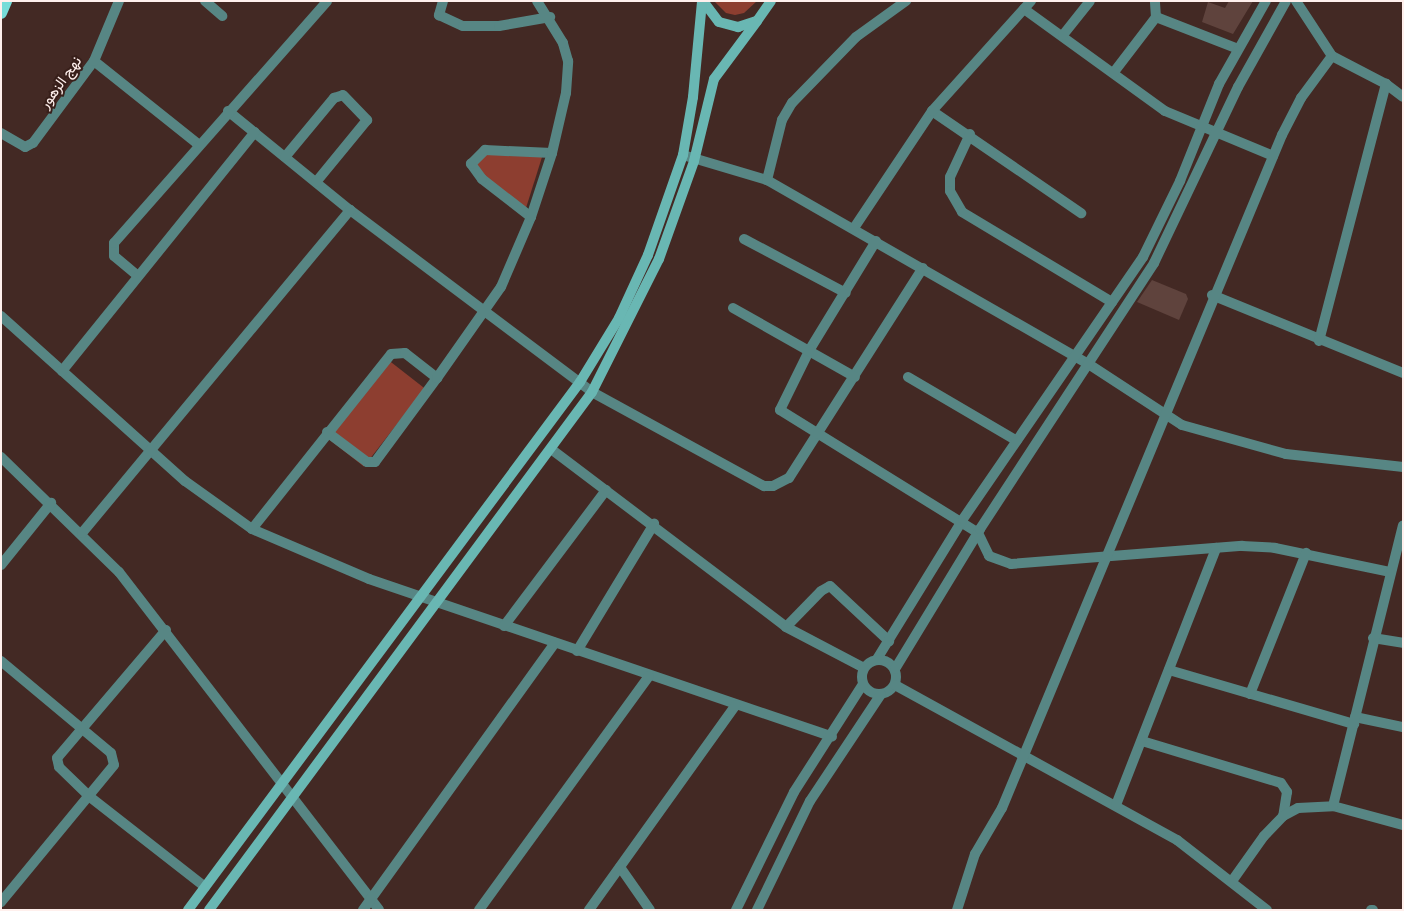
<!DOCTYPE html>
<meta charset="utf-8">
<style>
body{margin:0}
#map{position:relative;width:1404px;height:911px;overflow:hidden;background:#432924;font-family:"Exo 2",Vazirmatn,sans-serif}
div>[style]{position:absolute}
.green>*{inset:0;background:#8d3e30;transform-origin:0 0}
.building>*{inset:0;background:#5f433d}
.street>*{height:10px;margin:-5px;padding:0 5px;transform-origin:5px;border-radius:5px;background:#578684}
.street>.ring{margin:-5px;padding:0;box-sizing:content-box;background:none;border:10px solid #578684;border-radius:50%}
.secondary>*{height:10px;margin:-5px;padding:0 5px;transform-origin:5px;border-radius:5px;background:#69b7b3}
.primary>*{height:12px;margin:-6px;padding:0 6px;transform-origin:6px;border-radius:6px;background:#75dcd8}
span{translate:-50% -50%;white-space:nowrap;text-align:center;line-height:1.15;-webkit-text-stroke:4px #381f1a;paint-order:stroke}
.street-label{font-size:15px;color:#fff0ed}
.frame{position:absolute;inset:0;border:2px solid #fff0ed;pointer-events:none}
</style>
<div id="map">
<div class="green">
<i style="clip-path:polygon(714px 1px,757px 1px,744px 13px,735px 15px,726px 13px)"></i>
<i style="clip-path:polygon(480px 153px,542px 157px,526px 208px,470px 169px)"></i>
<i style="left:387px;top:359px;width:48px;height:99px;rotate:38deg"></i>
</div>
<div class="building">
<i style="clip-path:polygon(1229px 1px,1253px 1px,1233px 34px,1202px 22px,1208px 2px,1225px 8px)"></i>
<i style="clip-path:polygon(1152px 280px,1186px 294px,1188px 299px,1179px 320px,1137px 302px)"></i>
</div>
<div class="street">
<i style="left:205px;top:1px;width:23px;rotate:41deg"></i>
<i style="left:443px;top:1px;width:15px;rotate:106deg"></i>
<i style="left:439px;top:15px;width:26px;rotate:25deg"></i>
<i style="left:463px;top:26px;width:36px"></i>
<i style="left:499px;top:26px;width:52px;rotate:-10deg"></i>
<i style="left:1024px;top:9px;width:174px;rotate:35.9deg"></i>
<i style="left:1165px;top:111px;width:117px;rotate:22.6deg"></i>
<i style="left:1156px;top:17px;width:88px;rotate:21.3deg"></i>
<i style="left:1063px;top:35px;width:43px;rotate:-51.5deg"></i>
<i style="left:1332px;top:56px;width:61px;rotate:27.4deg"></i>
<i style="left:1386px;top:84px;width:21px;rotate:37deg"></i>
<i style="left:94px;top:61px;width:133px;rotate:38.6deg"></i>
<i style="left:1114px;top:72px;width:69px;rotate:-52.6deg"></i>
<i style="left:1156px;top:17px;width:16px;rotate:-94deg"></i>
<i style="left:228px;top:111px;width:157px;rotate:39.1deg"></i>
<i style="left:350px;top:210px;width:303px;rotate:36.9deg"></i>
<i style="left:592px;top:392px;width:196px;rotate:28.7deg"></i>
<i style="left:764px;top:486px;width:9px"></i>
<i style="left:773px;top:486px;width:18px;rotate:-27deg"></i>
<i style="left:789px;top:478px;width:249px;rotate:-57.5deg"></i>
<i style="left:932px;top:111px;width:181px;rotate:34.4deg"></i>
<i style="left:1px;top:133px;width:28px;rotate:30deg"></i>
<i style="left:25px;top:147px;width:9px;rotate:-27deg"></i>
<i style="left:33px;top:143px;width:102px;rotate:-53.4deg"></i>
<i style="left:94px;top:61px;width:65px;rotate:-67.4deg"></i>
<i style="left:970px;top:134px;width:47px;rotate:114.9deg"></i>
<i style="left:950px;top:177px;width:14px;rotate:90deg"></i>
<i style="left:950px;top:191px;width:24px;rotate:60deg"></i>
<i style="left:962px;top:212px;width:175px;rotate:31deg"></i>
<i style="left:683px;top:155px;width:88px;rotate:16.6deg"></i>
<i style="left:767px;top:180px;width:372px;rotate:29.8deg"></i>
<i style="left:1090px;top:365px;width:110px;rotate:33.1deg"></i>
<i style="left:1182px;top:425px;width:108px;rotate:15.6deg"></i>
<i style="left:1286px;top:454px;width:118px;rotate:6.3deg"></i>
<i style="left:285px;top:157px;width:77px;rotate:-50.3deg"></i>
<i style="left:334px;top:98px;width:9px;rotate:-18deg"></i>
<i style="left:343px;top:95px;width:35px;rotate:46deg"></i>
<i style="left:367px;top:120px;width:80px;rotate:129.4deg"></i>
<i style="left:767px;top:180px;width:62px;rotate:-76deg"></i>
<i style="left:782px;top:120px;width:20px;rotate:-60deg"></i>
<i style="left:792px;top:103px;width:92px;rotate:-45.9deg"></i>
<i style="left:856px;top:37px;width:62px;rotate:-35.8deg"></i>
<i style="left:531px;top:217px;width:62px;rotate:-142.2deg"></i>
<i style="left:482px;top:179px;width:19px;rotate:-126deg"></i>
<i style="left:471px;top:164px;width:20px;rotate:-45deg"></i>
<i style="left:485px;top:150px;width:67px;rotate:2.6deg"></i>
<i style="left:854px;top:228px;width:141px;rotate:-56.3deg"></i>
<i style="left:932px;top:111px;width:148px;rotate:-48deg"></i>
<i style="left:744px;top:239px;width:115px;rotate:27.9deg"></i>
<i style="left:876px;top:241px;width:127px;rotate:121.4deg"></i>
<i style="left:810px;top:349px;width:68px;rotate:116.2deg"></i>
<i style="left:780px;top:410px;width:233px;rotate:31.8deg"></i>
<i style="left:978px;top:533px;width:25px;rotate:64deg"></i>
<i style="left:989px;top:556px;width:23px;rotate:20deg"></i>
<i style="left:1011px;top:564px;width:232px;rotate:-4.5deg"></i>
<i style="left:1242px;top:546px;width:33px;rotate:3deg"></i>
<i style="left:1275px;top:548px;width:117px;rotate:11.8deg"></i>
<i style="left:138px;top:276px;width:31px;rotate:-140deg"></i>
<i style="left:114px;top:256px;width:13px;rotate:-90deg"></i>
<i style="left:114px;top:243px;width:322px;rotate:-48.6deg"></i>
<i style="left:1212px;top:295px;width:206px;rotate:22.2deg"></i>
<i style="left:733px;top:308px;width:140px;rotate:29.5deg"></i>
<i style="left:1px;top:316px;width:247px;rotate:41.9deg"></i>
<i style="left:185px;top:481px;width:82px;rotate:35.6deg"></i>
<i style="left:252px;top:529px;width:127px;rotate:23.1deg"></i>
<i style="left:369px;top:579px;width:489px;rotate:18.8deg"></i>
<i style="left:1319px;top:341px;width:266px;rotate:-75.4deg"></i>
<i style="left:62px;top:371px;width:307px;rotate:-51.1deg"></i>
<i style="left:908px;top:377px;width:126px;rotate:30.4deg"></i>
<i style="left:327px;top:432px;width:50px;rotate:36.9deg"></i>
<i style="left:367px;top:462px;width:8px"></i>
<i style="left:375px;top:462px;width:104px;rotate:-53.6deg"></i>
<i style="left:551px;top:449px;width:295px;rotate:37.1deg"></i>
<i style="left:786px;top:627px;width:88px;rotate:27.7deg"></i>
<i style="left:1px;top:457px;width:165px;rotate:44.3deg"></i>
<i style="left:119px;top:572px;width:426px;rotate:52.4deg"></i>
<i style="left:252px;top:529px;width:223px;rotate:-51.5deg"></i>
<i style="left:391px;top:354px;width:14px;rotate:-4deg"></i>
<i style="left:405px;top:353px;width:41px;rotate:38deg"></i>
<i style="left:437px;top:378px;width:111px;rotate:-54.9deg"></i>
<i style="left:501px;top:287px;width:76px;rotate:-66.8deg"></i>
<i style="left:531px;top:217px;width:67px;rotate:-71.8deg"></i>
<i style="left:552px;top:153px;width:62px;rotate:-76.9deg"></i>
<i style="left:566px;top:93px;width:32px;rotate:-86deg"></i>
<i style="left:568px;top:61px;width:19px;rotate:-106deg"></i>
<i style="left:563px;top:43px;width:49px;rotate:-121.8deg"></i>
<i style="left:82px;top:533px;width:420px;rotate:-50.3deg"></i>
<i style="left:1px;top:565px;width:80px;rotate:-51.1deg"></i>
<i style="left:504px;top:626px;width:170px;rotate:-53.1deg"></i>
<i style="left:786px;top:627px;width:50px;rotate:-45.8deg"></i>
<i style="left:821px;top:591px;width:10px;rotate:-29deg"></i>
<i style="left:830px;top:586px;width:81px;rotate:43deg"></i>
<i style="left:166px;top:630px;width:168px;rotate:130.4deg"></i>
<i style="left:57px;top:758px;width:9px;rotate:77deg"></i>
<i style="left:59px;top:767px;width:43px;rotate:44.1deg"></i>
<i style="left:90px;top:797px;width:146px;rotate:38deg"></i>
<i style="left:1373px;top:638px;width:30px;rotate:9deg"></i>
<i style="left:577px;top:651px;width:149px;rotate:-58.8deg"></i>
<i style="left:877px;top:659px;width:164px;rotate:-58.4deg"></i>
<i style="left:963px;top:519px;width:318px;rotate:-55.5deg"></i>
<i style="left:1143px;top:257px;width:85px;rotate:-64deg"></i>
<i style="left:1180px;top:181px;width:105px;rotate:-68.1deg"></i>
<i style="left:1219px;top:84px;width:95px;rotate:-60.5deg"></i>
<i class="ring" style="left:862px;top:660px;width:24px;height:24px"></i>
<i style="left:1px;top:661px;width:143px;rotate:39.9deg"></i>
<i style="left:111px;top:753px;width:12px;rotate:76deg"></i>
<i style="left:114px;top:765px;width:178px;rotate:129.5deg"></i>
<i style="left:895px;top:669px;width:164px;rotate:-58.7deg"></i>
<i style="left:980px;top:529px;width:318px;rotate:-56.8deg"></i>
<i style="left:1154px;top:263px;width:195px;rotate:-64.5deg"></i>
<i style="left:1238px;top:87px;width:98px;rotate:-60.8deg"></i>
<i style="left:1169px;top:670px;width:193px;rotate:16.3deg"></i>
<i style="left:895px;top:685px;width:322px;rotate:28.8deg"></i>
<i style="left:1177px;top:840px;width:114px;rotate:37.9deg"></i>
<i style="left:1250px;top:694px;width:152px;rotate:-68.3deg"></i>
<i style="left:1355px;top:717px;width:49px;rotate:11.8deg"></i>
<i style="left:1142px;top:741px;width:145px;rotate:16.8deg"></i>
<i style="left:1281px;top:783px;width:11px;rotate:56deg"></i>
<i style="left:1287px;top:792px;width:24px;rotate:99deg"></i>
<i style="left:1116px;top:805px;width:276px;rotate:-68.7deg"></i>
<i style="left:1333px;top:806px;width:73px;rotate:15.2deg"></i>
<i style="left:620px;top:867px;width:52px;rotate:55.1deg"></i>
<i style="left:1232px;top:881px;width:55px;rotate:-54.6deg"></i>
<i style="left:1264px;top:836px;width:28px;rotate:-46deg"></i>
<i style="left:1283px;top:816px;width:17px;rotate:-28deg"></i>
<i style="left:1298px;top:808px;width:35px;rotate:-3deg"></i>
<i style="left:1333px;top:806px;width:289px;rotate:-76deg"></i>
<i style="left:363px;top:910px;width:329px;rotate:-54.3deg"></i>
<i style="left:479px;top:910px;width:289px;rotate:-54deg"></i>
<i style="left:589px;top:910px;width:252px;rotate:-54.4deg"></i>
<i style="left:736px;top:910px;width:131px;rotate:-63.8deg"></i>
<i style="left:794px;top:792px;width:128px;rotate:-57.4deg"></i>
<i style="left:757px;top:910px;width:121px;rotate:-64.1deg"></i>
<i style="left:810px;top:801px;width:128px;rotate:-56.4deg"></i>
<i style="left:957px;top:910px;width:59px;rotate:-72.2deg"></i>
<i style="left:975px;top:854px;width:53px;rotate:-59.6deg"></i>
<i style="left:1002px;top:808px;width:729px;rotate:-67.41deg"></i>
<i style="left:1282px;top:135px;width:42px;rotate:-62.8deg"></i>
<i style="left:1301px;top:98px;width:52px;rotate:-53.6deg"></i>
<i style="left:1332px;top:56px;width:66px;rotate:-123.2deg"></i>
<i style="left:1371px;top:910px;width:2px"></i>
</div>
<div class="secondary">
<i style="left:703px;top:1px;width:26px;rotate:53deg"></i>
<i style="left:719px;top:22px;width:20px;rotate:15deg"></i>
<i style="left:738px;top:27px;width:20px;rotate:-18deg"></i>
<i style="left:757px;top:21px;width:24px;rotate:-55deg"></i>
<i style="left:188px;top:910px;width:658px;rotate:-53.41deg"></i>
<i style="left:580px;top:382px;width:75px;rotate:-58.6deg"></i>
<i style="left:619px;top:318px;width:69px;rotate:-65.3deg"></i>
<i style="left:648px;top:255px;width:106px;rotate:-70.7deg"></i>
<i style="left:683px;top:155px;width:59px;rotate:-80.2deg"></i>
<i style="left:693px;top:97px;width:96px;rotate:-84.6deg"></i>
<i style="left:209px;top:910px;width:644px;rotate:-53.52deg"></i>
<i style="left:592px;top:392px;width:149px;rotate:-63.3deg"></i>
<i style="left:659px;top:259px;width:104px;rotate:-70.3deg"></i>
<i style="left:694px;top:161px;width:84px;rotate:-76.3deg"></i>
<i style="left:714px;top:79px;width:72px;rotate:-53.4deg"></i>
</div>
<div class="primary">
<i style="left:1px;top:13px;width:13px;rotate:-67deg"></i>
</div>
<div class="street-label">
<span style="left:60px;top:82px;rotate:-54deg">نهج الزهور</span>
</div>
<div class="frame"></div>
</div>
